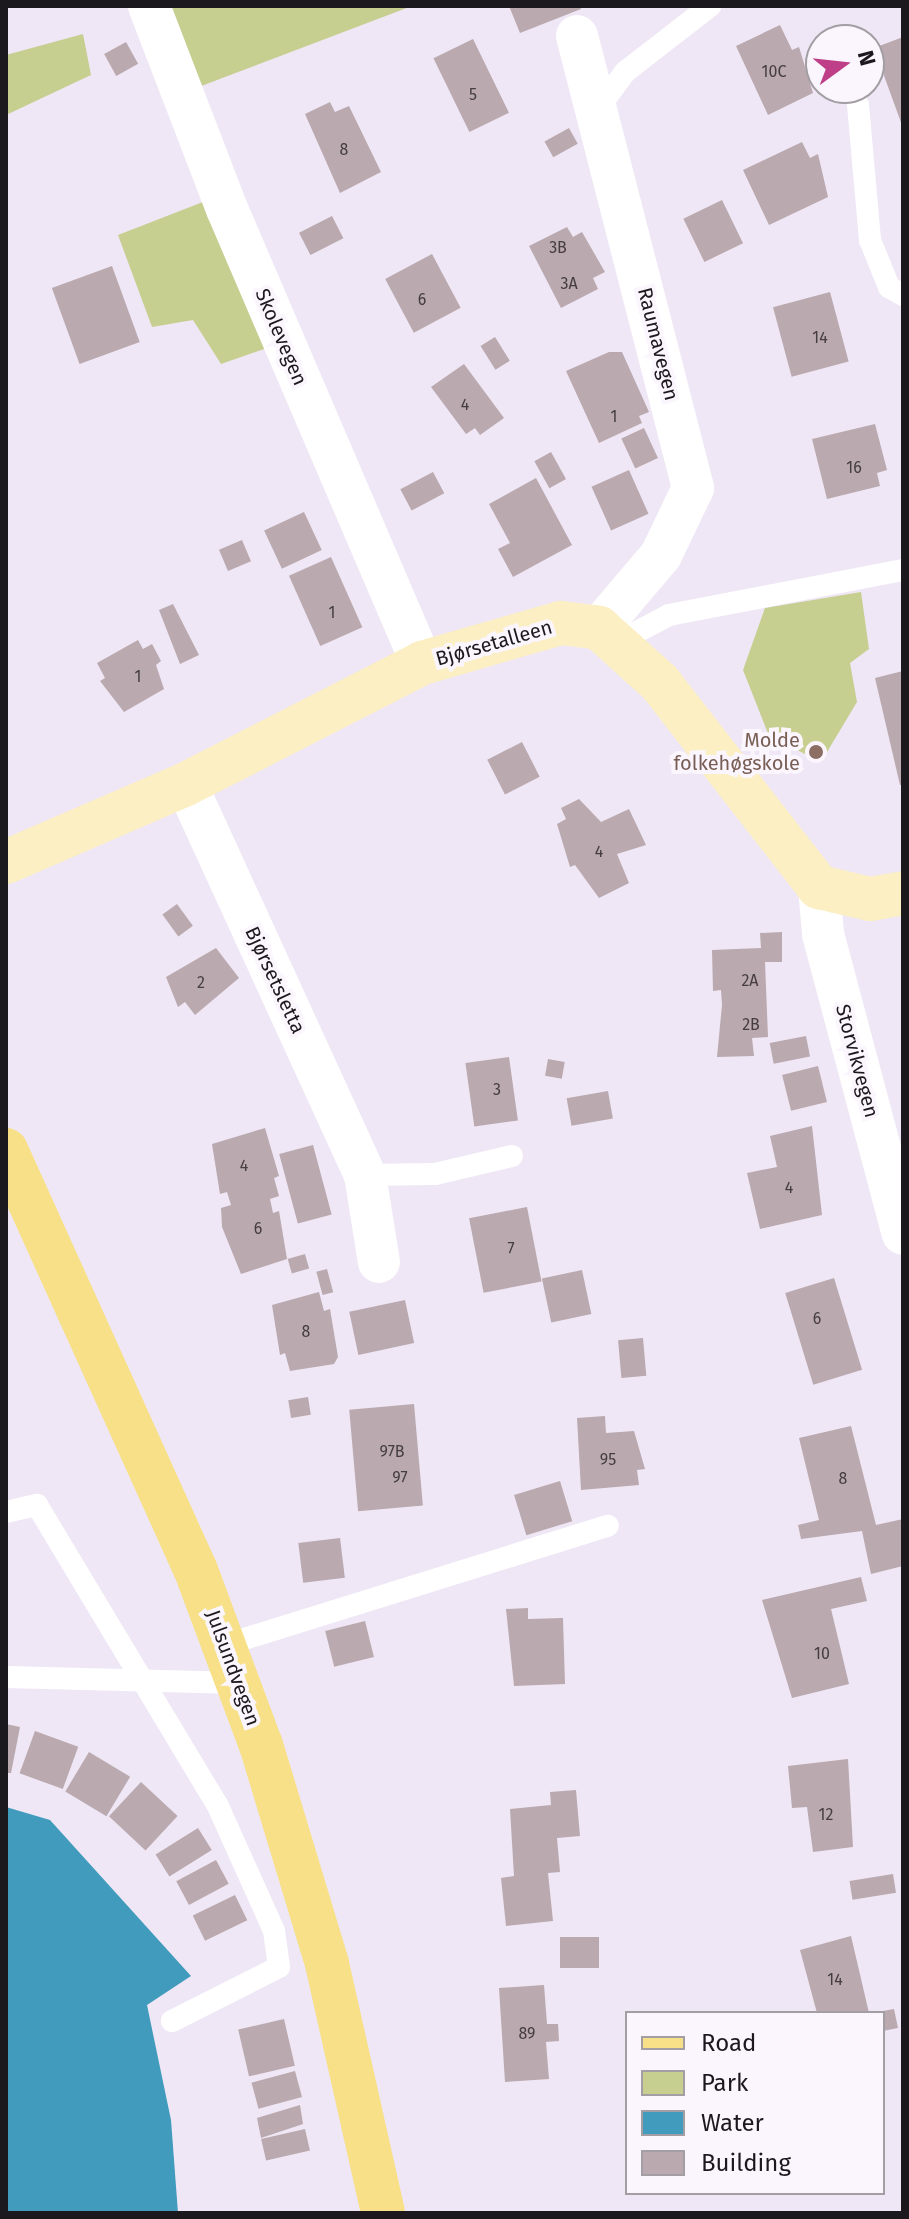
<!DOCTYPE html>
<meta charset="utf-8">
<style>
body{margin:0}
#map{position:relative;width:909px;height:2219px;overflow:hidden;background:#efe7f5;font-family:"Fira Sans",sans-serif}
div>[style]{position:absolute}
.green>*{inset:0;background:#c6cf90}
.water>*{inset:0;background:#419bbc}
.building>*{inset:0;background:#baa9ae;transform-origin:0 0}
.service>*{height:22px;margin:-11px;padding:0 11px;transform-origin:11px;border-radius:11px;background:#fff}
.minor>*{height:42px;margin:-21px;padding:0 21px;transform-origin:21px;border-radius:21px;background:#fff}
.secondary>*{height:44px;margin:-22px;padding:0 22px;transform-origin:22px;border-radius:22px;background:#fbefc3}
.primary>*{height:44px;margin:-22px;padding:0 22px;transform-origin:22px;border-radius:22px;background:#f7e088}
.dots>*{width:22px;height:22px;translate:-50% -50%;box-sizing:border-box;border:4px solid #fbf6fe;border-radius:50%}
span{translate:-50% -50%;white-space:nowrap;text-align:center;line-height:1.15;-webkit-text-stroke:8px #fbf6fe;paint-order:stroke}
.number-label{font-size:16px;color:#443d42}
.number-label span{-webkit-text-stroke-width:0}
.street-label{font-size:20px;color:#1c191e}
.education-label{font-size:20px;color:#785e54}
.right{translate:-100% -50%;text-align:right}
.frame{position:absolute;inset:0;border:8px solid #1c191e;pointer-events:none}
.legend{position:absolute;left:625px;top:2011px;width:260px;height:184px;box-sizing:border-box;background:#fbf6fe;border:2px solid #a29ea4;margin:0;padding:10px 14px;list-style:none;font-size:24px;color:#1c191e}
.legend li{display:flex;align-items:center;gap:16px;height:40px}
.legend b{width:40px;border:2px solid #a29ea4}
.north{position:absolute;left:805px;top:24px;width:80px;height:80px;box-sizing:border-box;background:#fbf6fe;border:2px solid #a29ea4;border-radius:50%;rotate:75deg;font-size:22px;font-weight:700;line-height:32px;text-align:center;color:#1c191e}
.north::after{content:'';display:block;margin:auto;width:28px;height:36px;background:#bf3e88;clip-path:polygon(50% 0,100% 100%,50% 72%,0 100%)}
</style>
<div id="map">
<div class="green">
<i style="clip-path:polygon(163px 6px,412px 6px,196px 88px)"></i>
<i style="clip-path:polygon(83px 34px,91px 75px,6px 115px,6px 55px)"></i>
<i style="clip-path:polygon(208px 200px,267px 348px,221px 364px,193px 320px,152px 327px,118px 235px)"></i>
<i style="clip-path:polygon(861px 592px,869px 649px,850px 663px,857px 702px,821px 762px,769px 736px,743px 670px,765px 608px)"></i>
</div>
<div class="water">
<i style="clip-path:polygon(6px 1807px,50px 1820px,191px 1976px,147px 2005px,171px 2120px,178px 2213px,6px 2213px)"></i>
</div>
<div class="building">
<i style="clip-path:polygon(509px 6px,580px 6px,581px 9px,520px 33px)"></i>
<i style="clip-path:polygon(780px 25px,792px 50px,799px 47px,813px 93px,768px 115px,736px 46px)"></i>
<i style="clip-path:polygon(903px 37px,903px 128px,874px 48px)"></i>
<i style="left:473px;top:39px;width:82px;height:44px;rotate:64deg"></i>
<i style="left:126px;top:42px;width:25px;height:25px;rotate:61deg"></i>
<i style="clip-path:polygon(330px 102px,335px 112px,349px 106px,381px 172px,340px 193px,305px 114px)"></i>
<i style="left:569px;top:128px;width:18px;height:28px;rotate:61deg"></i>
<i style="clip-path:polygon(802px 142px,810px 158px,818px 154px,828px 197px,769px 225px,743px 170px)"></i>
<i style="left:722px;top:200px;width:48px;height:43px;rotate:64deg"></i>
<i style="left:332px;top:216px;width:25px;height:37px;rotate:63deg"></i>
<i style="clip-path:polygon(567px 227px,573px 237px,582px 232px,605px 272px,593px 278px,598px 289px,561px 308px,529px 246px)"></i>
<i style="left:432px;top:254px;width:61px;height:53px;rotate:62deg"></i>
<i style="left:112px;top:266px;width:81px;height:64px;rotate:70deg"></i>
<i style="left:830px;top:292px;width:72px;height:59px;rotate:75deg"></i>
<i style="left:495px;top:337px;width:28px;height:17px;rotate:58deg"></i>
<i style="clip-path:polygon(609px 352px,622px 352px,649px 412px,639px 416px,642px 423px,599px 443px,566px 371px)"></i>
<i style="clip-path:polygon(464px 364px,504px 418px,480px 435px,475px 428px,466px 434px,431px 387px)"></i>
<i style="clip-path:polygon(875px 424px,887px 470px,877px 473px,880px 486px,827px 499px,812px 439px)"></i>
<i style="left:644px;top:428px;width:33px;height:25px;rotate:65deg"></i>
<i style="left:551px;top:452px;width:31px;height:19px;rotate:61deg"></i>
<i style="left:629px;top:470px;width:48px;height:41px;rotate:66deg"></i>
<i style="left:433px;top:472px;width:24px;height:37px;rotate:62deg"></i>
<i style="clip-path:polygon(536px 478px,572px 545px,513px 577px,498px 549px,510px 543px,489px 504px)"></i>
<i style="left:304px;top:512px;width:42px;height:44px;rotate:65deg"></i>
<i style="left:242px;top:540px;width:23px;height:25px;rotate:67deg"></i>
<i style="left:331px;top:557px;width:77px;height:46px;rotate:66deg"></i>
<i style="clip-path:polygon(173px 604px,199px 655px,180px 664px,159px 610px)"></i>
<i style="clip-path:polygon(138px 640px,143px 649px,152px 644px,161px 661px,156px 665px,164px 689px,124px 712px,100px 681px,105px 678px,97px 663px)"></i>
<i style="clip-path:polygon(903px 671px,903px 785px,900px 785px,875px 678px)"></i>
<i style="left:522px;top:742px;width:39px;height:39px;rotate:63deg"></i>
<i style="clip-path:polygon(579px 799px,601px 822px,629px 809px,646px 845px,617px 854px,629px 883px,599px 898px,575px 865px,570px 867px,557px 824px,566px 819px,561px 808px)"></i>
<i style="left:177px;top:904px;width:27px;height:18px;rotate:54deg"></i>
<i style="clip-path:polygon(782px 932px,782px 962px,765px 962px,768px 1037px,752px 1038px,754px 1056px,717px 1057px,722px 1005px,721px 990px,713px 991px,712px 950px,761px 948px,760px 933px)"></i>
<i style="clip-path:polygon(216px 948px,239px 978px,195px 1015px,185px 1002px,178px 1007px,166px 977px)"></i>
<i style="left:806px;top:1036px;width:21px;height:37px;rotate:79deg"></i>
<i style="left:509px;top:1057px;width:64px;height:44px;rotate:82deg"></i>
<i style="left:548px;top:1059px;width:17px;height:17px;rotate:10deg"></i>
<i style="left:818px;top:1066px;width:37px;height:37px;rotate:76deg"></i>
<i style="left:608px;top:1091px;width:28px;height:42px;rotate:80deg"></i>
<i style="clip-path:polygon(812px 1126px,822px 1215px,760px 1229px,747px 1173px,777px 1167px,770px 1136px)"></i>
<i style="clip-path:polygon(265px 1128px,279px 1176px,274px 1178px,279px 1196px,270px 1199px,273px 1213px,279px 1211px,287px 1259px,241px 1274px,222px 1227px,221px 1208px,231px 1205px,227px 1192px,220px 1194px,212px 1144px)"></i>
<i style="left:313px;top:1145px;width:72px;height:35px;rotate:75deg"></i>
<i style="left:527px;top:1207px;width:76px;height:59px;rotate:79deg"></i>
<i style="left:305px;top:1254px;width:15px;height:18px;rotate:74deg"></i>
<i style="left:327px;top:1269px;width:24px;height:11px;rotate:75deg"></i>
<i style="left:582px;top:1270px;width:45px;height:41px;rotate:78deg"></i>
<i style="left:834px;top:1278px;width:96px;height:51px;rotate:73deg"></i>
<i style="clip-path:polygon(319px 1292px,324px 1311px,330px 1309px,338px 1357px,334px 1364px,290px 1371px,285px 1353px,280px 1355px,272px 1305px)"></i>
<i style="left:405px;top:1300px;width:44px;height:57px;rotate:78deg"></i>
<i style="left:643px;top:1338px;width:38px;height:25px;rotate:85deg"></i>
<i style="left:308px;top:1397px;width:18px;height:20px;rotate:81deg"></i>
<i style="left:414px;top:1404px;width:102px;height:65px;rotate:85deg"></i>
<i style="clip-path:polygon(605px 1416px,606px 1433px,634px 1431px,645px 1469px,637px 1470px,639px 1485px,581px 1490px,577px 1418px)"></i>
<i style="clip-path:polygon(851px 1426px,876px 1525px,903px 1519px,903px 1566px,871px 1574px,862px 1531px,801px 1539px,798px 1525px,819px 1520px,799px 1438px)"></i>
<i style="left:560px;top:1481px;width:42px;height:48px;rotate:73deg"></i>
<i style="left:340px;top:1538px;width:40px;height:42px;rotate:83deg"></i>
<i style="clip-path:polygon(861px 1577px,867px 1601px,831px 1609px,849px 1684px,792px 1698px,762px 1600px)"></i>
<i style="clip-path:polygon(528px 1608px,528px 1619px,563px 1618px,565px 1684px,514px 1686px,506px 1609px)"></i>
<i style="left:365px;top:1621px;width:37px;height:41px;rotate:76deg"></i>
<i style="clip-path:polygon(6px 1724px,20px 1727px,11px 1773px,6px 1773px)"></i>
<i style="left:35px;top:1731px;width:46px;height:45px;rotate:20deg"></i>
<i style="left:89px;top:1752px;width:48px;height:46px;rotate:31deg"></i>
<i style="clip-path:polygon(848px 1759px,853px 1847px,813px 1852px,807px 1807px,792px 1808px,788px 1766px)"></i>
<i style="left:141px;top:1782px;width:50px;height:47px;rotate:43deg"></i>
<i style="clip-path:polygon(576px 1790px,580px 1836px,557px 1838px,560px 1872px,548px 1873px,553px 1921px,506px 1926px,501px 1878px,514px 1876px,510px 1809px,551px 1805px,550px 1792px)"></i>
<i style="left:198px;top:1828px;width:26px;height:50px;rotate:58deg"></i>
<i style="left:216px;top:1860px;width:27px;height:45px;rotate:62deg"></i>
<i style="left:893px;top:1874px;width:19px;height:44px;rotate:81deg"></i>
<i style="left:235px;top:1895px;width:28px;height:47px;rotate:64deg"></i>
<i style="clip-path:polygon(851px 1936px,869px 2013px,817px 2013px,800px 1950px)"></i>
<i style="left:599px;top:1937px;width:31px;height:39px;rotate:90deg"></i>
<i style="clip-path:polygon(544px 1985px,547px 2024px,558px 2024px,559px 2041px,546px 2042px,549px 2079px,505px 2082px,499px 1988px)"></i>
<i style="clip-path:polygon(894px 2009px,898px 2028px,883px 2031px,883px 2011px)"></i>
<i style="left:284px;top:2019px;width:48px;height:47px;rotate:77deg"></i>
<i style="left:295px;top:2071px;width:27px;height:45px;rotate:75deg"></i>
<i style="clip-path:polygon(300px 2105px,303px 2124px,261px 2138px,257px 2118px)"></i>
<i style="left:305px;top:2129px;width:22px;height:45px;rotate:77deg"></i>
</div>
<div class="service">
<i style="left:858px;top:105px;width:136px;rotate:84.9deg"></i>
<i style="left:870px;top:240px;width:51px;rotate:68deg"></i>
<i style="left:889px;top:287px;width:16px;rotate:30deg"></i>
<i style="left:597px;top:110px;width:47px;rotate:-53.6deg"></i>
<i style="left:625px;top:72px;width:108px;rotate:-37.8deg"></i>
<i style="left:616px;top:643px;width:60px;rotate:-27.8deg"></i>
<i style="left:669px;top:615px;width:238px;rotate:-10.9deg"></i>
<i style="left:365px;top:1175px;width:70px;rotate:-0.8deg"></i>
<i style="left:435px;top:1174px;width:79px;rotate:-13.2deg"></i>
<i style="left:6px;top:1512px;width:32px;rotate:-13deg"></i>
<i style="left:37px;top:1505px;width:349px;rotate:59deg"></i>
<i style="left:217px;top:1804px;width:139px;rotate:65.8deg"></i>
<i style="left:274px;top:1931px;width:36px;rotate:82deg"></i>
<i style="left:279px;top:1967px;width:120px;rotate:153.2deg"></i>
<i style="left:225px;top:1645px;width:401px;rotate:-17.3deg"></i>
<i style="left:6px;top:1677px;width:233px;rotate:1.5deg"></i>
</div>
<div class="minor">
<i style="left:149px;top:6px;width:217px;rotate:69deg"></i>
<i style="left:227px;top:209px;width:494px;rotate:66.8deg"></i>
<i style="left:577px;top:36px;width:467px;rotate:75.6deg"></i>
<i style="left:693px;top:488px;width:74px;rotate:115.5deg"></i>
<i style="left:661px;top:555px;width:96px;rotate:130.3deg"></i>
<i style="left:186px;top:784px;width:430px;rotate:65.4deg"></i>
<i style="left:365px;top:1175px;width:88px;rotate:80.9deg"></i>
<i style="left:819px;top:887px;width:47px;rotate:85.1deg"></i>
<i style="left:823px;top:934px;width:310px;rotate:75.1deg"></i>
</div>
<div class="secondary">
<i style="left:6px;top:862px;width:196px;rotate:-23.4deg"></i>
<i style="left:186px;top:784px;width:265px;rotate:-27.1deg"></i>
<i style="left:422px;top:663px;width:145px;rotate:-16.1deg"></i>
<i style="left:561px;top:623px;width:38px;rotate:7deg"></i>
<i style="left:599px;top:628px;width:82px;rotate:42deg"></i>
<i style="left:660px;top:683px;width:259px;rotate:52.1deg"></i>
<i style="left:819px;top:887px;width:52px;rotate:13.2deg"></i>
<i style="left:870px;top:899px;width:34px;rotate:-10deg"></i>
</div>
<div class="primary">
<i style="left:6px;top:1150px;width:459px;rotate:65.7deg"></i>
<i style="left:195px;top:1568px;width:189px;rotate:69.6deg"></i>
<i style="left:261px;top:1745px;width:229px;rotate:73.2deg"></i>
<i style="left:327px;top:1964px;width:255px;rotate:77.3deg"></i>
</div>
<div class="dots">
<i style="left:816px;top:752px;background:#8d6e63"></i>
</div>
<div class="number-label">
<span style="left:774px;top:72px">10C</span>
<span style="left:473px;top:95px">5</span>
<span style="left:344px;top:150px">8</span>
<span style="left:558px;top:248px">3B</span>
<span style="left:569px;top:284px">3A</span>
<span style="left:422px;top:300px">6</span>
<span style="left:820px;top:338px">14</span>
<span style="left:465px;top:405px">4</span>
<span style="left:614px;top:417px">1</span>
<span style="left:854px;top:468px">16</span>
<span style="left:332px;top:613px">1</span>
<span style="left:138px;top:677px">1</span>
<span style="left:599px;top:852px">4</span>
<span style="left:750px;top:981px">2A</span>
<span style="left:201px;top:983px">2</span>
<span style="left:751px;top:1025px">2B</span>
<span style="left:497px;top:1090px">3</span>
<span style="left:244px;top:1166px">4</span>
<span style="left:789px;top:1188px">4</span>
<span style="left:258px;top:1229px">6</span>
<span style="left:511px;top:1249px">7</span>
<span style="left:817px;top:1319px">6</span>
<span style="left:306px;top:1332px">8</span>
<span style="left:392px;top:1452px">97B</span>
<span style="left:608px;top:1460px">95</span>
<span style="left:400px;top:1478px">97</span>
<span style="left:843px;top:1479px">8</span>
<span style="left:822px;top:1654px">10</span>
<span style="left:826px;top:1815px">12</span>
<span style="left:835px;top:1980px">14</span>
<span style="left:527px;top:2034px">89</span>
</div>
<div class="street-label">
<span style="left:281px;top:337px;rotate:67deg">Skolevegen</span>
<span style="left:658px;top:344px;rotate:76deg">Raumavegen</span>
<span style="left:494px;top:643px;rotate:-16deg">Bjørsetalleen</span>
<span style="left:275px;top:980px;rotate:65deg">Bjørsetsletta</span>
<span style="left:857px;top:1061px;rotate:75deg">Storvikvegen</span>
<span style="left:233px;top:1668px;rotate:70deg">Julsundvegen</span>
</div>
<div class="education-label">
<span class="right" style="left:800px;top:752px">Molde<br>folkehøgskole</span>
</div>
<div class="frame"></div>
<ul class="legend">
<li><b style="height:10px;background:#f7e088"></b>Road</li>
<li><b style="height:22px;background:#c6cf90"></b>Park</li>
<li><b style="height:22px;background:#419bbc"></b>Water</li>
<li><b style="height:22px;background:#baa9ae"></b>Building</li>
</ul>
<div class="north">N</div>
</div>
